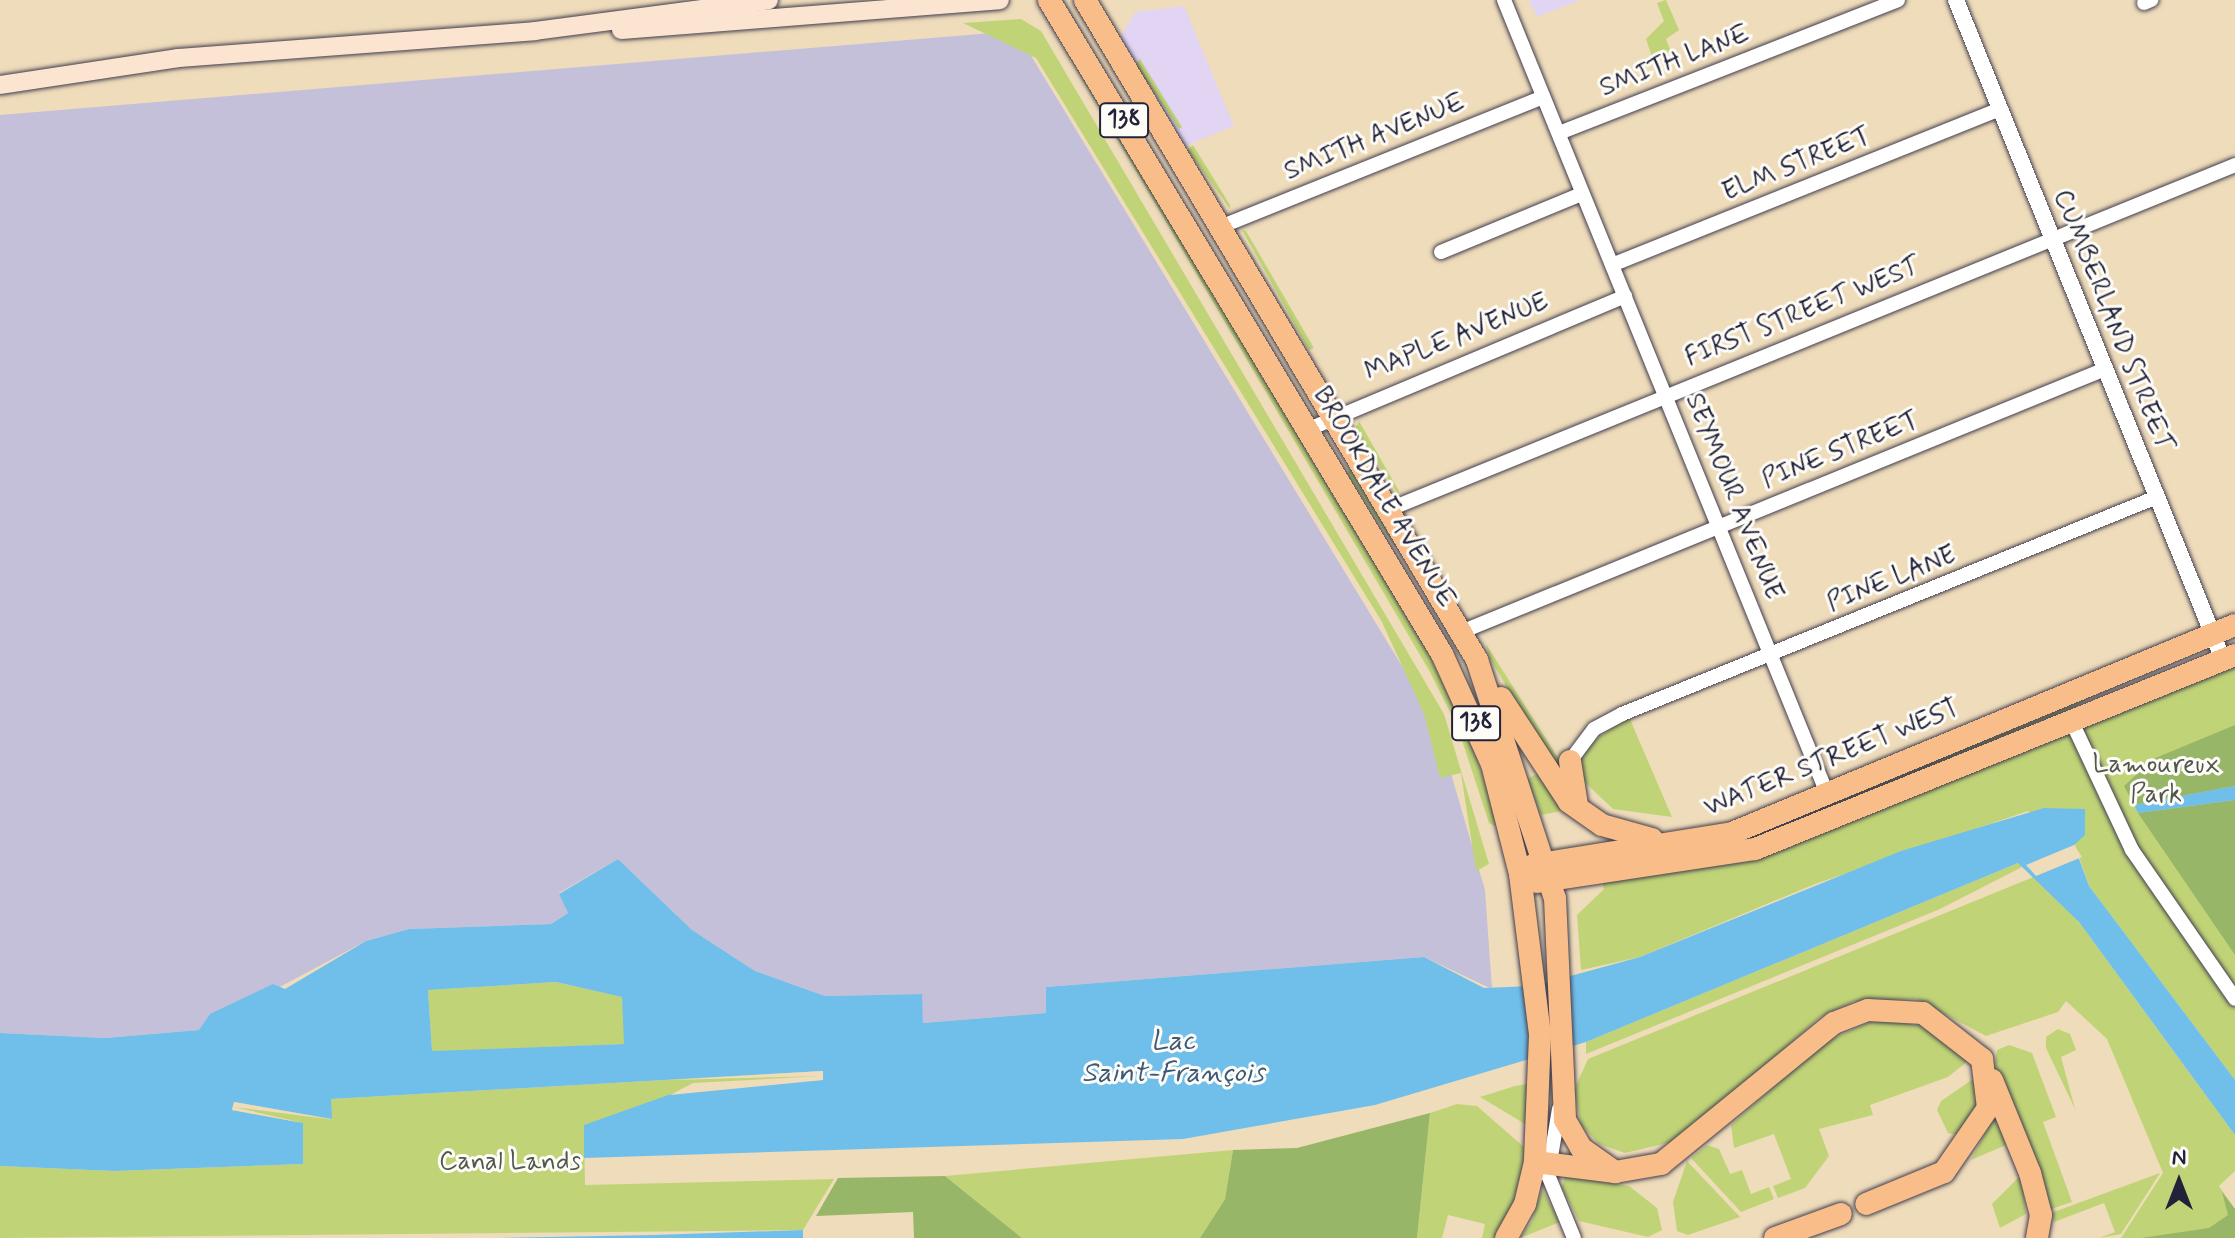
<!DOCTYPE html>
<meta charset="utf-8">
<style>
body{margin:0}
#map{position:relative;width:2235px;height:1238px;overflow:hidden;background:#efdcbb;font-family:Mynerve,sans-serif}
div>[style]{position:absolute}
.built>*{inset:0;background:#e2d4f3}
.industrial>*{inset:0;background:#c5c0da}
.green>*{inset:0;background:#c0d477}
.forest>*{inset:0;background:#98b668}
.water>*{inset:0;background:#70bfeb}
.pier>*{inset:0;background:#efdcbb}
.roads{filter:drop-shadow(0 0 2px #413e4e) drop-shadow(0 0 2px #413e4e)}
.minor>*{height:14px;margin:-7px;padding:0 7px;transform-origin:7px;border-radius:7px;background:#fff}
.tertiary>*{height:16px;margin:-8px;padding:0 8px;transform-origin:8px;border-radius:8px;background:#fff}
.secondary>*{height:18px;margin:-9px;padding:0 9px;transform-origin:9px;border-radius:9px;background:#fce5d0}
.primary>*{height:22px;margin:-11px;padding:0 11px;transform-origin:11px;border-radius:11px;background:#f8bd89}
span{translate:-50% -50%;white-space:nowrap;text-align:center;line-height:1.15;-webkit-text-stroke:6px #fdfcf7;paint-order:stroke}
.shield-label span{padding:2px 6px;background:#fdfcf7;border:2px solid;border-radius:6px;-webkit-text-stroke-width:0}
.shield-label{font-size:24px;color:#22223b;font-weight:700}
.street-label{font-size:26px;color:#22223b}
.park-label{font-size:26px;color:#51574d}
.water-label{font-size:28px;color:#3d5979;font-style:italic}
.north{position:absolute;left:2139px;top:1142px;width:80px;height:80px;-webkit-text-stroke:6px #fdfcf7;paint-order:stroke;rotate:0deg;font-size:22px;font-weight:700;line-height:32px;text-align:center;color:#22223b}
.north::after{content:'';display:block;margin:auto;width:28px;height:36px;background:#22223b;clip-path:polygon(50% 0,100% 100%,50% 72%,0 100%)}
</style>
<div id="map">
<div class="built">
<i style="clip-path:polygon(1529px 0,1580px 0,1537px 17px)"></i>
<i style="clip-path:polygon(1184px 6px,1234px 126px,1185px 146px,1120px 38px,1135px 12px)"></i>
</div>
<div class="industrial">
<i style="clip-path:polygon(1016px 31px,1436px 722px,1485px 890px,1492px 989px,1424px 957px,1046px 987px,1047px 1013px,923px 1023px,921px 994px,825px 996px,755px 971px,692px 930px,618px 859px,559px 893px,568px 913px,551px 924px,409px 929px,366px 941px,199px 1030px,105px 1038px,0 1033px,0 115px)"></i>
</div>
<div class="green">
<i style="clip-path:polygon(1666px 0,1679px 30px,1666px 39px,1671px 52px,1653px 60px,1646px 39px,1664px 21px,1657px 3px)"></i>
<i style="clip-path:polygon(1021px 19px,1041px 31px,1444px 714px,1489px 864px,1476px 871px,1461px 773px,1440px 778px,1424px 714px,1382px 622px,1036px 58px,963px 23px)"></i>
<i style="clip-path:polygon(1050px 24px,1424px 644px,1474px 749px,1499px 828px,1489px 823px,1458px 728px,1430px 672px)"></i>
<i style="clip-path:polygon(1140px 59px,1182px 127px,1179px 129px,1135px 64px)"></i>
<i style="clip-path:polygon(1193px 145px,1230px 205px,1230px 209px,1188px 150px)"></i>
<i style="clip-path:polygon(1242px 230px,1246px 231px,1314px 348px,1309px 350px)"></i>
<i style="clip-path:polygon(1359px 421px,1399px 491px,1399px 495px,1355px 429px)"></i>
<i style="clip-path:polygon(1351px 468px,1397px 546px,1395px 547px,1347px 473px)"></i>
<i style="clip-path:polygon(1486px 644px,1562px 764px,1559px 775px,1489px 657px)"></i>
<i style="clip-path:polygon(2235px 665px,2235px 1080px,2089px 886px,2074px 842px,2028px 811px,1815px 884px,1640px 957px,1581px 970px,1577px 915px,1604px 889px,1602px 882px,1776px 851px)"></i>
<i style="clip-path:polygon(2102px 690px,2057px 718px,1766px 835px,1730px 844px)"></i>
<i style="clip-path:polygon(1629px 717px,1672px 817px,1613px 809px,1574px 772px,1590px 743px)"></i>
<i style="clip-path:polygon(1539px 773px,1566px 810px,1541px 815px,1527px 779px)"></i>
<i style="clip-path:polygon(2018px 863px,2026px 865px,1940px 909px,1586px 1054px,1586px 1042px)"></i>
<i style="clip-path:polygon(2036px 876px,2079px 922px,2235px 1135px,2235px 1171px,2219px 1186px,2235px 1209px,2235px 1238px,2121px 1238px,2163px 1173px,2107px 1039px,2066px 1001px,2058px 1012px,1986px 1036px,1916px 999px,1854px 1001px,1820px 1017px,1680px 1140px,1625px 1153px,1599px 1144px,1581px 1125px,1574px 1090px,1588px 1059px)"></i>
<i style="clip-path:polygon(556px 982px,623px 997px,625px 1044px,432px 1052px,428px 990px)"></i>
<i style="clip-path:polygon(1877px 1019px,1928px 1027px,1968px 1061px,1948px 1077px,1870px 1105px,1873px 1115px,1819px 1129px,1829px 1156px,1805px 1188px,1778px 1198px,1773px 1186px,1791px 1179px,1774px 1134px,1734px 1148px,1731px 1125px,1825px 1042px)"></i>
<i style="clip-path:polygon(2058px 1029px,2070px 1034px,2076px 1050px,2061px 1057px,2075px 1109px,2046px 1048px,2046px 1037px)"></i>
<i style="clip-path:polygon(2009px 1045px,2032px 1053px,2056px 1117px,2043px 1122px,2072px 1202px,2051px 1209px,1995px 1064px,1997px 1050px)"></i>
<i style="clip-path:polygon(823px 1071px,825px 1078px,670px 1095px,584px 1126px,585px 1185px,834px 1179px,803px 1230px,0 1238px,0 1166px,114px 1171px,303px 1164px,232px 1110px,233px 1102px,331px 1119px,331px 1099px)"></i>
<i style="clip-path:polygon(1976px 1077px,1982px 1096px,1959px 1135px,1948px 1133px,1937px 1110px,1941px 1101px)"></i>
<i style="clip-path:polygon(1528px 1084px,1525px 1124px,1480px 1097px,1515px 1086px)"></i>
<i style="clip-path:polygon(1457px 1104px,1477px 1106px,1525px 1148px,1517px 1201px,1497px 1238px,1482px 1238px,1485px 1224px,1448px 1215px,1442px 1238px,1417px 1238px,1430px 1113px)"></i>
<i style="clip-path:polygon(1998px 1109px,2006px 1145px,1971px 1160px)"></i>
<i style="clip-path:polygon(1707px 1145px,1719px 1149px,1730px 1174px,1742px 1170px,1751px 1194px,1769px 1187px,1774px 1199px,1741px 1212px,1691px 1158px)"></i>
<i style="clip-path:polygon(1233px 1150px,1225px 1199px,1200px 1238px,1022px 1238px,945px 1176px)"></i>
<i style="clip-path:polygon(1687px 1161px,1740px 1217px,1688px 1235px,1677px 1231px,1673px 1202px)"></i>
<i style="clip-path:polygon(2160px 1173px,2121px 1234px,2099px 1238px,2115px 1232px,2104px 1203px,2054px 1222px,2051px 1213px)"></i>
<i style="clip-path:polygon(2021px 1175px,2026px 1214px,2000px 1228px,1992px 1204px)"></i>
<i style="clip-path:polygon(1565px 1176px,1629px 1186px,1657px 1208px,1662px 1230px,1648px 1237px,1579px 1221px,1562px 1188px)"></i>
<i style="clip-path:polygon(1542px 1189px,1560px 1222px,1520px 1238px,1532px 1221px)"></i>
</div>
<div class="forest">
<i style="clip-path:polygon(2235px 725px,2235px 786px,2134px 805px,2124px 786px,2153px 759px)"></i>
<i style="clip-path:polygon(2235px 800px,2235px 955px,2138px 813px)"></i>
<i style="clip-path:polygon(1430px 1113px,1417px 1238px,1200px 1238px,1225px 1199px,1233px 1150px,1297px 1148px)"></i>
<i style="clip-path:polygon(945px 1176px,1022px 1238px,914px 1238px,913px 1212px,816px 1216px,838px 1178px)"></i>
<i style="clip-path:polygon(2222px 1192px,2235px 1209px,2235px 1238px,2141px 1238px,2209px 1228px,2228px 1215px)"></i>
</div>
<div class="water">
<i style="clip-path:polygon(2235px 786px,2235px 800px,2138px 813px,2134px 805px)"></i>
<i style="clip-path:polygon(evenodd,2044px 808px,2085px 809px,2085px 835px,2074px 845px,2089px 886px,2235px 1080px,2235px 1135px,2079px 922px,2018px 863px,1586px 1042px,1375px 1105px,1183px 1139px,584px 1158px,584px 1125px,688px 1088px,823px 1080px,823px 1071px,331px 1099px,332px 1119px,234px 1102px,232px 1110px,303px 1123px,303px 1164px,114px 1171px,0 1166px,0 1033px,105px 1038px,199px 1030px,210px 1014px,273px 984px,285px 989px,366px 941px,409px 929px,551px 924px,568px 913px,559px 894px,618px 859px,692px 930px,755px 971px,825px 996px,922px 994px,923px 1023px,1046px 1013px,1046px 987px,1424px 957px,1484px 988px,1534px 986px,1640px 957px,1901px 851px,2044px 808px,556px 982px,622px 997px,624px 1044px,432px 1051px,428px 990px,556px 982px)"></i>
<i style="clip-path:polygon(803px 1230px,803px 1238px,498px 1238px,654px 1235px)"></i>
</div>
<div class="pier">
<i style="clip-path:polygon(2074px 845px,2082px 857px,2036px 876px,2026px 865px)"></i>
<i style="clip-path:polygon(823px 1071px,823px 1080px,670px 1095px,693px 1083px,822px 1076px,669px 1080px)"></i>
<i style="clip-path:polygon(234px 1102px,335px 1120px,234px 1107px,303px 1123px,232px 1110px)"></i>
</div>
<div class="roads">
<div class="minor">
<i style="left:1504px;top:0;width:854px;rotate:67.85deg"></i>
<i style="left:2144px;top:3px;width:8px;rotate:-23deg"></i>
<i style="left:1559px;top:133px;width:364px;rotate:-21.4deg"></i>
<i style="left:1225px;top:225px;width:343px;rotate:-21.9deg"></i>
<i style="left:1441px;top:252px;width:152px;rotate:-22.4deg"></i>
<i style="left:1612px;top:265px;width:418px;rotate:-21.9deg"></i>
<i style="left:1309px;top:429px;width:343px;rotate:-22.8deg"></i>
<i style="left:1390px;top:509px;width:912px;rotate:-22.15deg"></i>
<i style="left:1461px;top:632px;width:696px;rotate:-22.21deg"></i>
<i style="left:2072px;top:722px;width:141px;rotate:64.9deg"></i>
<i style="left:2132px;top:850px;width:181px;rotate:55.3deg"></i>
<i style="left:1570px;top:761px;width:40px;rotate:-53deg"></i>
<i style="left:1594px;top:729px;width:32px;rotate:-28deg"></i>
<i style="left:1622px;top:714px;width:577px;rotate:-22.08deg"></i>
<i style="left:1559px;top:1109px;width:67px;rotate:99.5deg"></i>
<i style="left:1548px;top:1175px;width:68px;rotate:67.6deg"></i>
</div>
<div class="tertiary">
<i style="left:1956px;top:0;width:712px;rotate:67.97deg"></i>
</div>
<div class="secondary">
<i style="left:621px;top:30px;width:380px;rotate:-4.5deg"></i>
<i style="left:0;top:85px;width:180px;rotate:-8.6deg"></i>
<i style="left:178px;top:58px;width:358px;rotate:-4.3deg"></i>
<i style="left:535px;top:31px;width:236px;rotate:-7.5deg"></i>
</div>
<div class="primary">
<i style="left:1049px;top:0;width:763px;rotate:59deg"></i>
<i style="left:1442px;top:654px;width:121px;rotate:65.6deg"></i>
<i style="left:1492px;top:764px;width:114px;rotate:75.7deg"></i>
<i style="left:1520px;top:874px;width:162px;rotate:82.9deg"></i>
<i style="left:1540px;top:1035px;width:127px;rotate:92.3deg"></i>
<i style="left:1535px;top:1162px;width:43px;rotate:103.4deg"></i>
<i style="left:1525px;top:1204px;width:39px;rotate:119deg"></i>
<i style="left:1085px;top:0;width:768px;rotate:59.29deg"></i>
<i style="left:1477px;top:660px;width:250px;rotate:71.9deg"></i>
<i style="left:1555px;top:898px;width:222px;rotate:87.4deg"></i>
<i style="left:1565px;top:1120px;width:32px;rotate:60deg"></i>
<i style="left:1581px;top:1148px;width:42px;rotate:35.2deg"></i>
<i style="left:1501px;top:698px;width:124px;rotate:56.8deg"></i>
<i style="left:1569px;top:802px;width:40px;rotate:34.9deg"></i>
<i style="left:1602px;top:825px;width:52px;rotate:15.6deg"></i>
<i style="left:1570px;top:761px;width:45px;rotate:81deg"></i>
<i style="left:1533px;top:865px;width:202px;rotate:-9.1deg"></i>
<i style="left:1732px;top:833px;width:544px;rotate:-22.47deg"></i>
<i style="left:1537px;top:882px;width:220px;rotate:-8.6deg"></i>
<i style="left:1755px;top:849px;width:518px;rotate:-22.01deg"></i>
<i style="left:1992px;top:1080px;width:100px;rotate:67.8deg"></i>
<i style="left:2030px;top:1173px;width:43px;rotate:75.3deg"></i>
<i style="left:2041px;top:1215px;width:23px;rotate:100deg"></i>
<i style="left:1535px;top:1162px;width:81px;rotate:7.1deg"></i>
<i style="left:1615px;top:1172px;width:47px;rotate:-9.9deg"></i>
<i style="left:1661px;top:1164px;width:223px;rotate:-39.2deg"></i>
<i style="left:1834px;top:1023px;width:36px;rotate:-21deg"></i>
<i style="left:1868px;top:1010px;width:55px;rotate:3.1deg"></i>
<i style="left:1923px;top:1013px;width:75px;rotate:37.9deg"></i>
<i style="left:1982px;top:1059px;width:49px;rotate:83deg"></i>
<i style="left:1988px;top:1108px;width:78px;rotate:124.5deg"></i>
<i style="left:1944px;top:1172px;width:84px;rotate:157.7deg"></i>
<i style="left:1775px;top:1238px;width:70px;rotate:-20deg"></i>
</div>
</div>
<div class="shield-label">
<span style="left:1124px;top:120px">138</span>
<span style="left:1476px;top:723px">138</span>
</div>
<div class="street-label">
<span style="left:1675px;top:62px;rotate:-21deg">SMITH LANE</span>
<span style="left:1375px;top:138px;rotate:-22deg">SMITH AVENUE</span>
<span style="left:1797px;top:165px;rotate:-22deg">ELM STREET</span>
<span style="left:1803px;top:313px;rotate:-22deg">FIRST STREET WEST</span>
<span style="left:2112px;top:321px;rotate:68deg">CUMBERLAND STREET</span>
<span style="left:1457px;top:338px;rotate:-22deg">MAPLE AVENUE</span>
<span style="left:1841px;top:451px;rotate:-22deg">PINE STREET</span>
<span style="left:1733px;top:497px;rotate:68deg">SEYMOUR AVENUE</span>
<span style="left:1383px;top:498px;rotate:59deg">BROOKDALE AVENUE</span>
<span style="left:1892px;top:580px;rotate:-22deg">PINE LANE</span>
<span style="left:1832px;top:759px;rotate:-22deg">WATER STREET WEST</span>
</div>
<div class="park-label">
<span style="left:2156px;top:781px">Lamoureux<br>Park</span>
<span style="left:510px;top:1163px">Canal Lands</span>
</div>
<div class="water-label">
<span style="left:1173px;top:1058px">Lac<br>Saint-François</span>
</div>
<div class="north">N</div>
</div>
